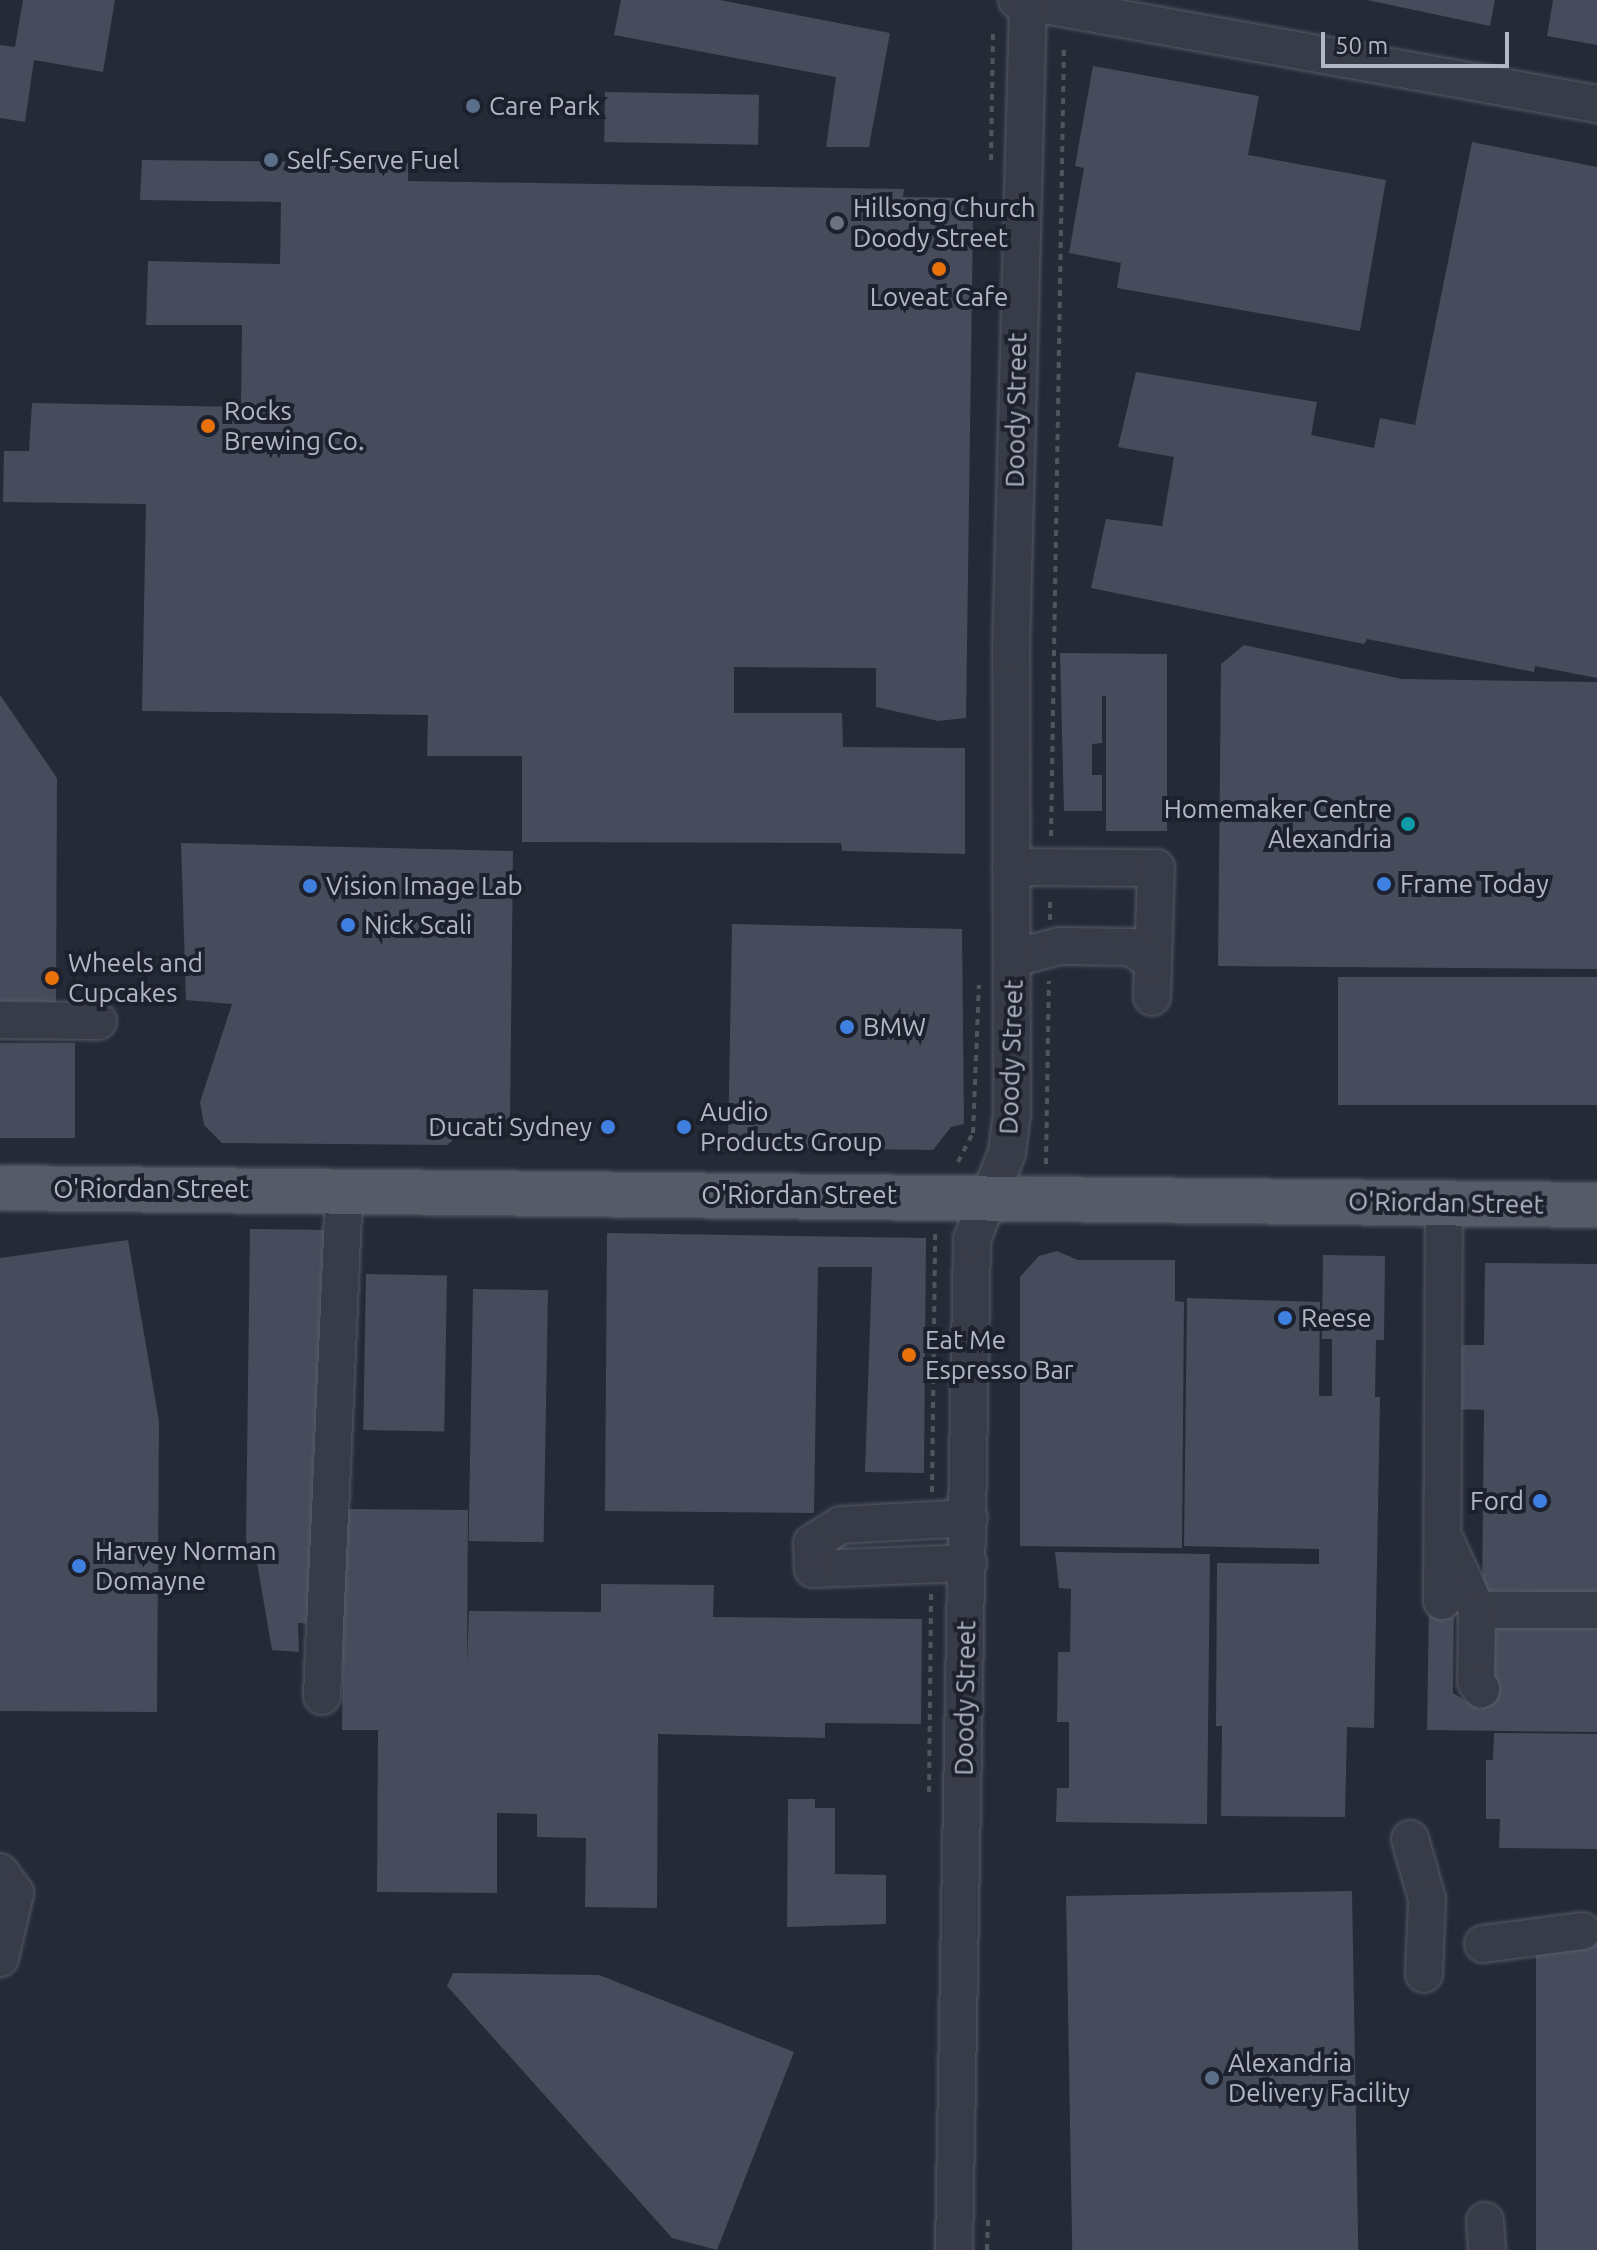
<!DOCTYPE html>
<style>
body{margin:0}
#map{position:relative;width:1597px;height:2250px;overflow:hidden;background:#252a37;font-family:Ubuntu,sans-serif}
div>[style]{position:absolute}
.building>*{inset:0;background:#464c5c;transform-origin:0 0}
.path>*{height:4px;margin-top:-2px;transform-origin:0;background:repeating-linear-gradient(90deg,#4b575c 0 6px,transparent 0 12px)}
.roads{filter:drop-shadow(0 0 2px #565a66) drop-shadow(0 0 2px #565a66)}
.minor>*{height:36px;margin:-18px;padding:0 18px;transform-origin:18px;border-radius:18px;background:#383c48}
.major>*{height:44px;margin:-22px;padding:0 22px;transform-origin:22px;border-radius:22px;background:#565b68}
.dots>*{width:22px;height:22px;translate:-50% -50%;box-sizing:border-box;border:4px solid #1d212d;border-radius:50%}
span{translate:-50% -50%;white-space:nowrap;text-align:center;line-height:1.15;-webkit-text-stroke:8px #1d212d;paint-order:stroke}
.poi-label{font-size:26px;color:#b3b7c4}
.left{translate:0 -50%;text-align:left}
.right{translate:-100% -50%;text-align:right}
.street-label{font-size:26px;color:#b3b7c4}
.scale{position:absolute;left:1321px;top:32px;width:188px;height:36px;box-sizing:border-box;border:4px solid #b3b7c4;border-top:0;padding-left:10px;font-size:24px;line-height:28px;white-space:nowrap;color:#b3b7c4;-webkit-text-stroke:6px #1d212d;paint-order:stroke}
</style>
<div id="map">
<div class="building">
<i style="clip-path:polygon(23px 0,115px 0,103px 72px,34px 60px,25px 122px,0 118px,0 45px,15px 47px)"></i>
<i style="clip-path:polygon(621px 0,720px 0,890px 33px,869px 147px,826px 147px,836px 77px,614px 35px)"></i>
<i style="clip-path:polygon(1367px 0,1495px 0,1490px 26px)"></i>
<i style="clip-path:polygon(1553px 0,1597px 0,1597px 45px,1547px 36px)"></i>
<i style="clip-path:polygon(1093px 66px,1259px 96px,1248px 155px,1386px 180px,1360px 331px,1117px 288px,1121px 263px,1069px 253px,1084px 168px,1075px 166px)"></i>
<i style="left:605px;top:92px;width:154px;height:50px;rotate:1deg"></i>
<i style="clip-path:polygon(1472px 142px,1597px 167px,1597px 678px,1535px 666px,1534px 672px,1367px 639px,1364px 644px,1091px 588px,1106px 519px,1162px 526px,1174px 457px,1118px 447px,1136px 372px,1317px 402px,1311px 435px,1374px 448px,1380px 418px,1415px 425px)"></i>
<i style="clip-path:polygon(142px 160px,408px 163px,408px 181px,904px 189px,903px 197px,964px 198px,963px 219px,973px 218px,966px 718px,938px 721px,876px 707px,876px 668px,734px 667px,734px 713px,842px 713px,843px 747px,965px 748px,965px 854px,842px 851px,841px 843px,522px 842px,522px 756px,427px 756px,428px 715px,142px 711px,146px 504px,3px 502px,4px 451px,29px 451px,32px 403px,241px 407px,242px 325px,146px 325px,148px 261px,280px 264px,281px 202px,140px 200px)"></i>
<i style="clip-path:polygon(1244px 645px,1402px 679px,1597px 682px,1597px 969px,1218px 966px,1221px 664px)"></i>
<i style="clip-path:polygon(1060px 653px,1167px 654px,1167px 831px,1106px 831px,1106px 696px,1102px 696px,1102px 743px,1092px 744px,1092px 775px,1102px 775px,1102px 811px,1064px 811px)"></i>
<i style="clip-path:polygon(0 695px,57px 778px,56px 1002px,0 1001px)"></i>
<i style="clip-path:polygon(181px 843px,513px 851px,510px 1119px,479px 1119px,447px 1145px,222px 1143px,204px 1125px,200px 1102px,232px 1004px,186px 1000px)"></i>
<i style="clip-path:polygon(732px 924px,962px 929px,964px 1124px,951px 1127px,933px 1150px,728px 1147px)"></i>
<i style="left:1338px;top:977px;width:259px;height:128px"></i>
<i style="left:0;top:1043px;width:75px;height:95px"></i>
<i style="clip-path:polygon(250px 1229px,329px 1230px,318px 1624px,298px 1623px,299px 1652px,272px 1650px,257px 1563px,251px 1563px,246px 1539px)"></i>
<i style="clip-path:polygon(607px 1233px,926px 1238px,924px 1473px,865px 1472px,872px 1267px,818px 1267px,814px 1513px,605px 1511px)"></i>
<i style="clip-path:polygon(128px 1240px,159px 1421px,157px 1712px,0 1711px,0 1258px)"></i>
<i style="clip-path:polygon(1057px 1251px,1078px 1260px,1175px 1260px,1175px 1301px,1184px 1302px,1182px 1548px,1020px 1546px,1020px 1277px,1039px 1256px)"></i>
<i style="clip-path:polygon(1323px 1255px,1385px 1256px,1384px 1340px,1376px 1340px,1375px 1397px,1380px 1397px,1374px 1728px,1347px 1727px,1345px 1817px,1221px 1816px,1222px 1726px,1216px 1726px,1217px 1563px,1319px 1564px,1319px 1549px,1184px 1546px,1187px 1298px,1320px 1302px,1319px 1396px,1332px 1396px,1332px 1339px,1322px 1339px)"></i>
<i style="clip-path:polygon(1485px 1263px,1597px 1264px,1597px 1593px,1482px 1591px,1484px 1410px,1456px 1409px,1457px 1345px,1484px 1345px)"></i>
<i style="left:366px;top:1274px;width:81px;height:156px;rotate:1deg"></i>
<i style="left:473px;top:1289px;width:75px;height:252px;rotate:1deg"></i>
<i style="clip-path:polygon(344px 1509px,468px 1510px,467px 1665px,469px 1611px,601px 1612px,601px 1584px,714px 1585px,713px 1617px,922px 1619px,921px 1724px,825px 1723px,825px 1738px,658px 1734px,657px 1908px,585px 1907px,586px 1838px,537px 1837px,537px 1814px,497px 1813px,497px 1893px,377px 1892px,378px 1730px,342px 1730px)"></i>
<i style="clip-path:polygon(1055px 1552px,1210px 1554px,1207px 1824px,1056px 1822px,1057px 1788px,1069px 1788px,1069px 1722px,1057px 1722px,1058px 1652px,1070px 1652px,1071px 1589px,1059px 1588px)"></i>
<i style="clip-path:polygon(1429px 1601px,1454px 1601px,1453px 1693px,1481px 1710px,1482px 1627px,1597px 1627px,1597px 1732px,1427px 1730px)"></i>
<i style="clip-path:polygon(1494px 1733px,1597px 1734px,1597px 1849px,1499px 1848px,1500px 1819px,1486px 1819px,1486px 1760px,1493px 1760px)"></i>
<i style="clip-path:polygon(788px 1799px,815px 1799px,815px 1808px,835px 1808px,835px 1874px,886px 1875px,886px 1924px,787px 1927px)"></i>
<i style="left:1352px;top:1891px;width:359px;height:286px;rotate:89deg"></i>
<i style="left:1536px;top:1939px;width:61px;height:311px"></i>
<i style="clip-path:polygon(453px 1973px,599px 1975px,794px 2052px,717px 2250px,672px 2238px,447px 1986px)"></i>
</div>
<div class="path">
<i style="left:991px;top:160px;width:128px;rotate:-89.1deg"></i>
<i style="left:1051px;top:836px;width:789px;rotate:-89.06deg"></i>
<i style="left:1050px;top:920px;width:23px;rotate:-90deg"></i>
<i style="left:958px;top:1162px;width:33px;rotate:-63deg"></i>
<i style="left:973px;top:1133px;width:148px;rotate:-87.7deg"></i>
<i style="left:1046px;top:1164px;width:183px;rotate:-89.1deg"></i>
<i style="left:932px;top:1492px;width:260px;rotate:-89.3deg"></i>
<i style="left:929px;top:1792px;width:200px;rotate:-89.4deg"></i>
<i style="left:987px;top:2250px;width:34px;rotate:-88deg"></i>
</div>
<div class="roads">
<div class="minor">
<i style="left:1017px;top:0;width:589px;rotate:10.17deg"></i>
<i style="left:1011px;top:867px;width:145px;rotate:0.4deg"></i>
<i style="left:1156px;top:868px;width:129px;rotate:91.8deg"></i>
<i style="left:1013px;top:958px;width:49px;rotate:-14.3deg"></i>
<i style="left:1060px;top:946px;width:71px;rotate:0.8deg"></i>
<i style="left:1131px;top:947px;width:25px;rotate:34deg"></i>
<i style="left:0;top:1020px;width:98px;rotate:0.6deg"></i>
<i style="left:1446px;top:1542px;width:75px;rotate:65.5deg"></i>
<i style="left:1477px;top:1610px;width:120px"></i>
<i style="left:968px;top:1563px;width:155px;rotate:177.8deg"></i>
<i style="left:813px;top:1569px;width:26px;rotate:-92deg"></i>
<i style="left:812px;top:1543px;width:34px;rotate:-32deg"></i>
<i style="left:841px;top:1525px;width:128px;rotate:-3.1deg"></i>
<i style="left:1442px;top:1601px;width:397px;rotate:-89.7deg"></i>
<i style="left:1477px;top:1610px;width:72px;rotate:90.8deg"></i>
<i style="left:1476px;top:1682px;width:9px;rotate:54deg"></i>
<i style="left:322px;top:1696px;width:506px;rotate:-87.51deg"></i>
<i style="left:1410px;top:1839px;width:62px;rotate:74.2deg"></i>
<i style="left:1427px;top:1899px;width:75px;rotate:92.3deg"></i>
<i style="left:0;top:1872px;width:26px;rotate:54deg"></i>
<i style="left:15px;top:1893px;width:67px;rotate:103deg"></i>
<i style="left:1483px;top:1944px;width:100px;rotate:-7.5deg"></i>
<i style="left:1485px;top:2221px;width:29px;rotate:86deg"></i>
<i style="left:954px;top:2250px;width:1011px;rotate:-88.98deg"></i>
<i style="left:972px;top:1239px;width:93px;rotate:-67.9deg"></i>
<i style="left:1007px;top:1153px;width:38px;rotate:-83deg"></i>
<i style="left:1012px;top:1115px;width:463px;rotate:-90.1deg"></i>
<i style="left:1011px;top:652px;width:650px;rotate:-88.5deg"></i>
</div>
<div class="major">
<i style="left:0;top:1188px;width:1597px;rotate:0.61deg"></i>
</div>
</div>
<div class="dots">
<i style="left:473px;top:106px;background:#5c6f8a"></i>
<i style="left:271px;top:160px;background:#5c6f8a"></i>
<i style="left:837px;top:223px;background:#6b7280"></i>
<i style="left:939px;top:269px;background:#e8710a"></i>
<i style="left:208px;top:426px;background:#e8710a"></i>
<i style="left:1408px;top:824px;background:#0f9aa8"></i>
<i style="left:1384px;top:884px;background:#3f7fe0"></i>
<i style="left:310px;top:886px;background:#3f7fe0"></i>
<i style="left:348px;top:925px;background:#3f7fe0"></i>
<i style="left:52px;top:978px;background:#e8710a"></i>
<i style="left:847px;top:1027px;background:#3f7fe0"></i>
<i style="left:608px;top:1127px;background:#3f7fe0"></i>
<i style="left:684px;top:1127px;background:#3f7fe0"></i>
<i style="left:1285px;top:1318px;background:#3f7fe0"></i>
<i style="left:909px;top:1355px;background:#e8710a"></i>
<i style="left:1540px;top:1501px;background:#3f7fe0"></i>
<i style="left:79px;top:1566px;background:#3f7fe0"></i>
<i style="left:1212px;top:2078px;background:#5c6f8a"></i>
</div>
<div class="poi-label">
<span class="left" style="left:489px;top:106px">Care Park</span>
<span class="left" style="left:287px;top:160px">Self-Serve Fuel</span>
<span class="left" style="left:853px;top:223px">Hillsong Church<br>Doody Street</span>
<span style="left:939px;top:297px">Loveat Cafe</span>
<span class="left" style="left:224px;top:426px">Rocks<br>Brewing Co.</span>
<span class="right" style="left:1392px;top:824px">Homemaker Centre<br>Alexandria</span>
<span class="left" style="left:1400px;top:884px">Frame Today</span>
<span class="left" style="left:326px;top:886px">Vision Image Lab</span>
<span class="left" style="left:364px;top:925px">Nick Scali</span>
<span class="left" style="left:68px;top:978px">Wheels and<br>Cupcakes</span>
<span class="left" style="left:863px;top:1027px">BMW</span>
<span class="left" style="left:700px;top:1127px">Audio<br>Products Group</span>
<span class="right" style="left:592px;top:1127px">Ducati Sydney</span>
<span class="left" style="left:1301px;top:1318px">Reese</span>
<span class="left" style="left:925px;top:1355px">Eat Me<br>Espresso Bar</span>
<span class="right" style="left:1524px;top:1501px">Ford</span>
<span class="left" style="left:95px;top:1566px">Harvey Norman<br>Domayne</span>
<span class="left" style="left:1228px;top:2078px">Alexandria<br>Delivery Facility</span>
</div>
<div class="street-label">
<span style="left:1016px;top:410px;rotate:-89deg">Doody Street</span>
<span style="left:1011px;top:1057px;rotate:-88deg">Doody Street</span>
<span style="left:151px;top:1189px">O'Riordan Street</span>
<span style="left:799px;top:1195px">O'Riordan Street</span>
<span style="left:1446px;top:1203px;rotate:1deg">O'Riordan Street</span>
<span style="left:965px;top:1698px;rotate:-89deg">Doody Street</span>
</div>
<div class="scale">50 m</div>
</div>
